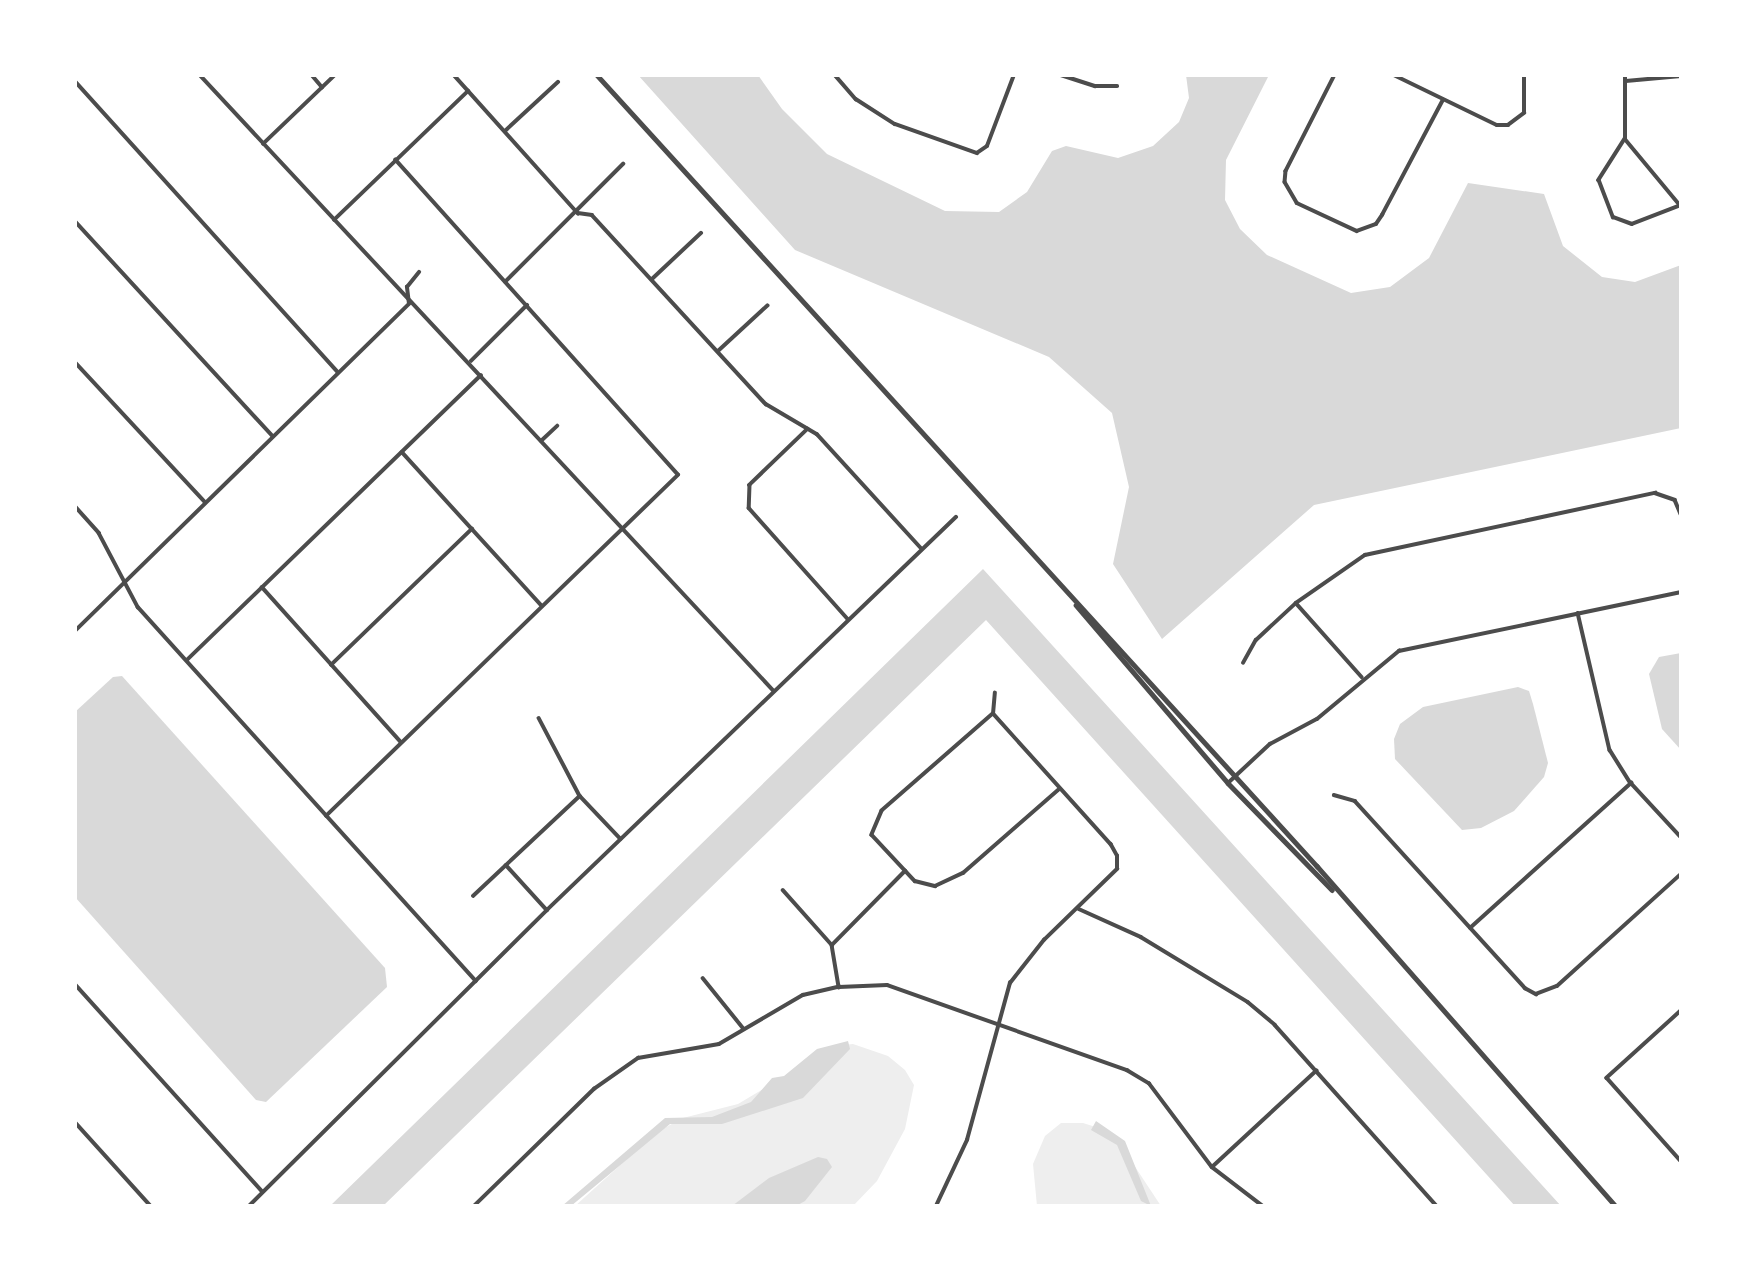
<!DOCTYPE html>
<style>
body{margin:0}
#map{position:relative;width:1756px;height:1281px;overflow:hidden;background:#fff;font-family:"PT Serif",serif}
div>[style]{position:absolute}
.green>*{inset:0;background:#eee}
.water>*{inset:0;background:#d9d9d9}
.minor>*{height:3.5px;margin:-1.75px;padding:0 1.75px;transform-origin:1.75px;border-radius:1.75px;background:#4c4c4c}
.tertiary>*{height:4.5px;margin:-2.25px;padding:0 2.25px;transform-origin:2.25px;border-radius:2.25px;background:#4c4c4c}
span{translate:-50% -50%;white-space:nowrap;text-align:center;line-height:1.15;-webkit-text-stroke:7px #fff;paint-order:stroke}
.frame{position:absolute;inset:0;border:77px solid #fff;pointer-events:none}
</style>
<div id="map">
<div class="green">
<i style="clip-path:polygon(853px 1044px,888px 1056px,905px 1070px,914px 1085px,905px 1129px,877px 1181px,853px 1206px,575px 1206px,657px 1132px,683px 1118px,738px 1104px,835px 1046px)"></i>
<i style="clip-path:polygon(1061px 1123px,1083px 1123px,1105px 1130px,1122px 1147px,1161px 1206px,1037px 1206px,1033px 1164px,1045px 1136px)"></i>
</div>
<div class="water">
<i style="clip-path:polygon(638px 75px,758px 75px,782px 109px,827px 154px,945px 211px,999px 212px,1027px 192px,1052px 151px,1066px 146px,1118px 158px,1153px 146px,1179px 122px,1189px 98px,1186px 75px,1269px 75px,1226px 160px,1225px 200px,1240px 229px,1267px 255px,1351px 293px,1390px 287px,1429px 258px,1468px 183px,1544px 194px,1563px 246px,1602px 277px,1635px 282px,1681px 265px,1681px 428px,1314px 505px,1162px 639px,1113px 564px,1129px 487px,1112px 413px,1049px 357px,795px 250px)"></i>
<i style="clip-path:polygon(983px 569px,1561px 1206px,1515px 1206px,986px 620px,383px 1206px,330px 1206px)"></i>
<i style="clip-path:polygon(1681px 653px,1681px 750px,1662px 729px,1649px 674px,1659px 657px)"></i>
<i style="clip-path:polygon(122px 676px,385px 968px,387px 987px,266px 1102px,256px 1100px,75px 897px,75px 712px,113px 677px)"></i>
<i style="clip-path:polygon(1518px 687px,1529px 691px,1533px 704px,1548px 763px,1544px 777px,1514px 811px,1481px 828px,1462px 830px,1395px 759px,1394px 739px,1400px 724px,1423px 707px)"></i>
<i style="clip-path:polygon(848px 1041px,850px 1049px,803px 1098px,722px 1124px,670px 1124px,571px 1206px,562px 1206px,665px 1118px,712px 1117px,751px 1102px,772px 1078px,784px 1076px,817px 1049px)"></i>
<i style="clip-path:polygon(1096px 1121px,1125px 1141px,1151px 1206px,1141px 1201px,1117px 1145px,1091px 1130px)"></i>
<i style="clip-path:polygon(818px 1157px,827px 1159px,832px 1167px,805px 1201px,796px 1206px,732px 1206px,769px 1178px)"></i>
</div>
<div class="minor">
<i style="left:200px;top:75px;width:841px;rotate:47.02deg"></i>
<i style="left:312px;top:75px;width:16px;rotate:50deg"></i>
<i style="left:454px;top:75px;width:186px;rotate:48.1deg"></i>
<i style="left:578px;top:213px;width:14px;rotate:8deg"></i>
<i style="left:592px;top:215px;width:257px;rotate:47.4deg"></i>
<i style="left:766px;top:404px;width:59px;rotate:30.5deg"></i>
<i style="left:817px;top:434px;width:154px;rotate:47.6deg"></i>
<i style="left:835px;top:75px;width:32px;rotate:49deg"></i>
<i style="left:856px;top:99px;width:46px;rotate:32.7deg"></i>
<i style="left:895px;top:124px;width:87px;rotate:19.5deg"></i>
<i style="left:977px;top:153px;width:12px;rotate:-35deg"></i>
<i style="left:987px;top:146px;width:76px;rotate:-69.2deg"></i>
<i style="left:1061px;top:75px;width:36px;rotate:18deg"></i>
<i style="left:1095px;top:86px;width:22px"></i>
<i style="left:1335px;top:75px;width:108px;rotate:117deg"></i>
<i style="left:1286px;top:171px;width:11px;rotate:95deg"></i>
<i style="left:1285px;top:182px;width:24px;rotate:60deg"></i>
<i style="left:1297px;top:203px;width:66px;rotate:25deg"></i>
<i style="left:1357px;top:231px;width:20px;rotate:-20deg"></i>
<i style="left:1376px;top:224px;width:11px;rotate:-56deg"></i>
<i style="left:1382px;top:215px;width:130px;rotate:-62.1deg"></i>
<i style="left:1394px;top:75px;width:114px;rotate:25.9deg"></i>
<i style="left:1497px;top:125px;width:11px"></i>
<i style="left:1508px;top:125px;width:20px;rotate:-37deg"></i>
<i style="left:1524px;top:113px;width:38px;rotate:-90deg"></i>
<i style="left:75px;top:81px;width:392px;rotate:47.9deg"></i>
<i style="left:1626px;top:81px;width:55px;rotate:-5.2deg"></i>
<i style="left:505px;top:131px;width:72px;rotate:-42.8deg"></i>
<i style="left:1625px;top:139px;width:49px;rotate:122.4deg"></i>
<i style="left:1599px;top:180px;width:40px;rotate:69deg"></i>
<i style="left:1613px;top:217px;width:20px;rotate:20deg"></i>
<i style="left:1632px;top:224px;width:53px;rotate:-21.2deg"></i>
<i style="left:1625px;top:139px;width:64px;rotate:-90deg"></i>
<i style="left:1626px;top:140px;width:85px;rotate:50.3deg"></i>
<i style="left:263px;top:144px;width:100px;rotate:-43.8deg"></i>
<i style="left:334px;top:220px;width:186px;rotate:-43.9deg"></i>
<i style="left:75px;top:221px;width:292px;rotate:47.4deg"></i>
<i style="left:652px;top:279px;width:67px;rotate:-43.2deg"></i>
<i style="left:505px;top:282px;width:167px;rotate:-45deg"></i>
<i style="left:718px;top:351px;width:67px;rotate:-42.6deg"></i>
<i style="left:471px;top:361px;width:79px;rotate:-45deg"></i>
<i style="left:75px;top:362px;width:191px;rotate:47.1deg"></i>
<i style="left:808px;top:429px;width:81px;rotate:136deg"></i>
<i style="left:750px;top:485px;width:23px;rotate:92deg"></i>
<i style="left:749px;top:508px;width:149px;rotate:48.3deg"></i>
<i style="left:541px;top:441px;width:22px;rotate:-43deg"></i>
<i style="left:402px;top:452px;width:208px;rotate:47.7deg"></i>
<i style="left:75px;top:506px;width:36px;rotate:48deg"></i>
<i style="left:99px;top:533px;width:84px;rotate:62.2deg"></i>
<i style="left:138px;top:607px;width:504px;rotate:47.89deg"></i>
<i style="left:262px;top:587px;width:208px;rotate:48.1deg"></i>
<i style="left:1296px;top:603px;width:99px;rotate:48.3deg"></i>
<i style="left:1578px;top:613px;width:141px;rotate:76.9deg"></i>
<i style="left:1610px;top:750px;width:39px;rotate:58deg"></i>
<i style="left:1631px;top:783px;width:74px;rotate:47.2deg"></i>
<i style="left:75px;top:631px;width:467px;rotate:-44.4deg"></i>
<i style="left:409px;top:304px;width:17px;rotate:-97deg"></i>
<i style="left:407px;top:287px;width:19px;rotate:-51deg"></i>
<i style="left:187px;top:660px;width:409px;rotate:-44.1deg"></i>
<i style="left:1243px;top:663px;width:26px;rotate:-61deg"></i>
<i style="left:1256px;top:640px;width:54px;rotate:-42.8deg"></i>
<i style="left:1296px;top:603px;width:84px;rotate:-34.8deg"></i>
<i style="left:1365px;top:555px;width:297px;rotate:-12.1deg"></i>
<i style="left:1655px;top:493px;width:21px;rotate:19deg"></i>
<i style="left:1675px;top:500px;width:15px;rotate:67deg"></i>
<i style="left:331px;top:665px;width:196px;rotate:-44deg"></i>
<i style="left:993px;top:714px;width:147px;rotate:138.9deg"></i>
<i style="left:882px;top:811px;width:26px;rotate:113deg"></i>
<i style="left:872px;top:835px;width:63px;rotate:46.9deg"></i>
<i style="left:915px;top:881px;width:21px;rotate:14deg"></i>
<i style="left:935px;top:886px;width:31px;rotate:-25deg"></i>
<i style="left:963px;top:873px;width:126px;rotate:-41.1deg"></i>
<i style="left:539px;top:718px;width:88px;rotate:62.3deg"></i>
<i style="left:580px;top:796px;width:59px;rotate:46.4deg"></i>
<i style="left:1228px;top:783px;width:57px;rotate:-42.9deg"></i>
<i style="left:1270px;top:744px;width:53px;rotate:-28deg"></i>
<i style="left:1317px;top:719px;width:107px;rotate:-39.7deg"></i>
<i style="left:1399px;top:651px;width:288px;rotate:-11.8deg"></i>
<i style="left:1334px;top:795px;width:22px;rotate:16deg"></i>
<i style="left:1355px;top:801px;width:253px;rotate:47.7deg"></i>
<i style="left:1525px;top:988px;width:13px;rotate:29deg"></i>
<i style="left:1536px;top:994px;width:22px;rotate:-21deg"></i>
<i style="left:1557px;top:986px;width:167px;rotate:-42.1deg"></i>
<i style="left:326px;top:816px;width:490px;rotate:-44.1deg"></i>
<i style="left:678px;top:475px;width:423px;rotate:-131.9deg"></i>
<i style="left:506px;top:865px;width:61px;rotate:47.7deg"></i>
<i style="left:783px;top:890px;width:74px;rotate:48.3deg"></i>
<i style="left:832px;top:945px;width:43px;rotate:80.5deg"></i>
<i style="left:473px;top:896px;width:146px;rotate:-43.1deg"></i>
<i style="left:1079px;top:909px;width:68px;rotate:24.3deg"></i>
<i style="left:1141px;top:937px;width:125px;rotate:31.3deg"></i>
<i style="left:1248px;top:1002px;width:35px;rotate:40deg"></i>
<i style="left:1275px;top:1025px;width:243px;rotate:48.2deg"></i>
<i style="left:1470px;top:928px;width:217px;rotate:-42deg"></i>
<i style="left:832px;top:945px;width:104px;rotate:-45.4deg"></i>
<i style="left:703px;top:978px;width:65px;rotate:51.2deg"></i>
<i style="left:75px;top:984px;width:280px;rotate:47.9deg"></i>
<i style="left:1681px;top:1011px;width:100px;rotate:137.8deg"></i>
<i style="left:1607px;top:1078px;width:111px;rotate:48.3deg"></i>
<i style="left:75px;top:1122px;width:113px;rotate:47.9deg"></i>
<i style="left:1212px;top:1167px;width:142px;rotate:-42.7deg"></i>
<i style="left:249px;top:1206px;width:420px;rotate:-44.8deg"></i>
<i style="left:547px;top:910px;width:567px;rotate:-43.86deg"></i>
<i style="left:474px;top:1206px;width:168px;rotate:-44.3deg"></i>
<i style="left:594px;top:1089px;width:54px;rotate:-35.2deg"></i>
<i style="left:638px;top:1058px;width:82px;rotate:-9.8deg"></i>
<i style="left:719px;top:1044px;width:97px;rotate:-30.3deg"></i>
<i style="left:803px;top:995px;width:37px;rotate:-13deg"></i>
<i style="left:839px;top:987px;width:48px;rotate:-2.4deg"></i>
<i style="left:887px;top:985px;width:255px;rotate:19.5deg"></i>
<i style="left:1127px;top:1070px;width:26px;rotate:31deg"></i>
<i style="left:1149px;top:1083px;width:105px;rotate:53.1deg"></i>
<i style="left:1212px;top:1167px;width:64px;rotate:37.4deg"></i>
<i style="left:936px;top:1206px;width:73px;rotate:-64.8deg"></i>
<i style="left:967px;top:1140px;width:163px;rotate:-74.7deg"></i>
<i style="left:1010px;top:983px;width:55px;rotate:-51.7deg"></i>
<i style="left:1044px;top:940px;width:102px;rotate:-44.2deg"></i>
<i style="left:1117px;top:869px;width:13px;rotate:-90deg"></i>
<i style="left:1117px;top:856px;width:13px;rotate:-119deg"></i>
<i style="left:1111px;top:845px;width:176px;rotate:-132deg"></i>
<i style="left:993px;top:714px;width:21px;rotate:-85deg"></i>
</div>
<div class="tertiary">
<i style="left:597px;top:75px;width:1070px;rotate:47.69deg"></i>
<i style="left:1317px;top:866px;width:453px;rotate:48.7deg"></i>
<i style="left:1076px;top:605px;width:234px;rotate:49.5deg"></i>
<i style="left:1228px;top:783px;width:149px;rotate:45.8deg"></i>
</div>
<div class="frame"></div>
</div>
